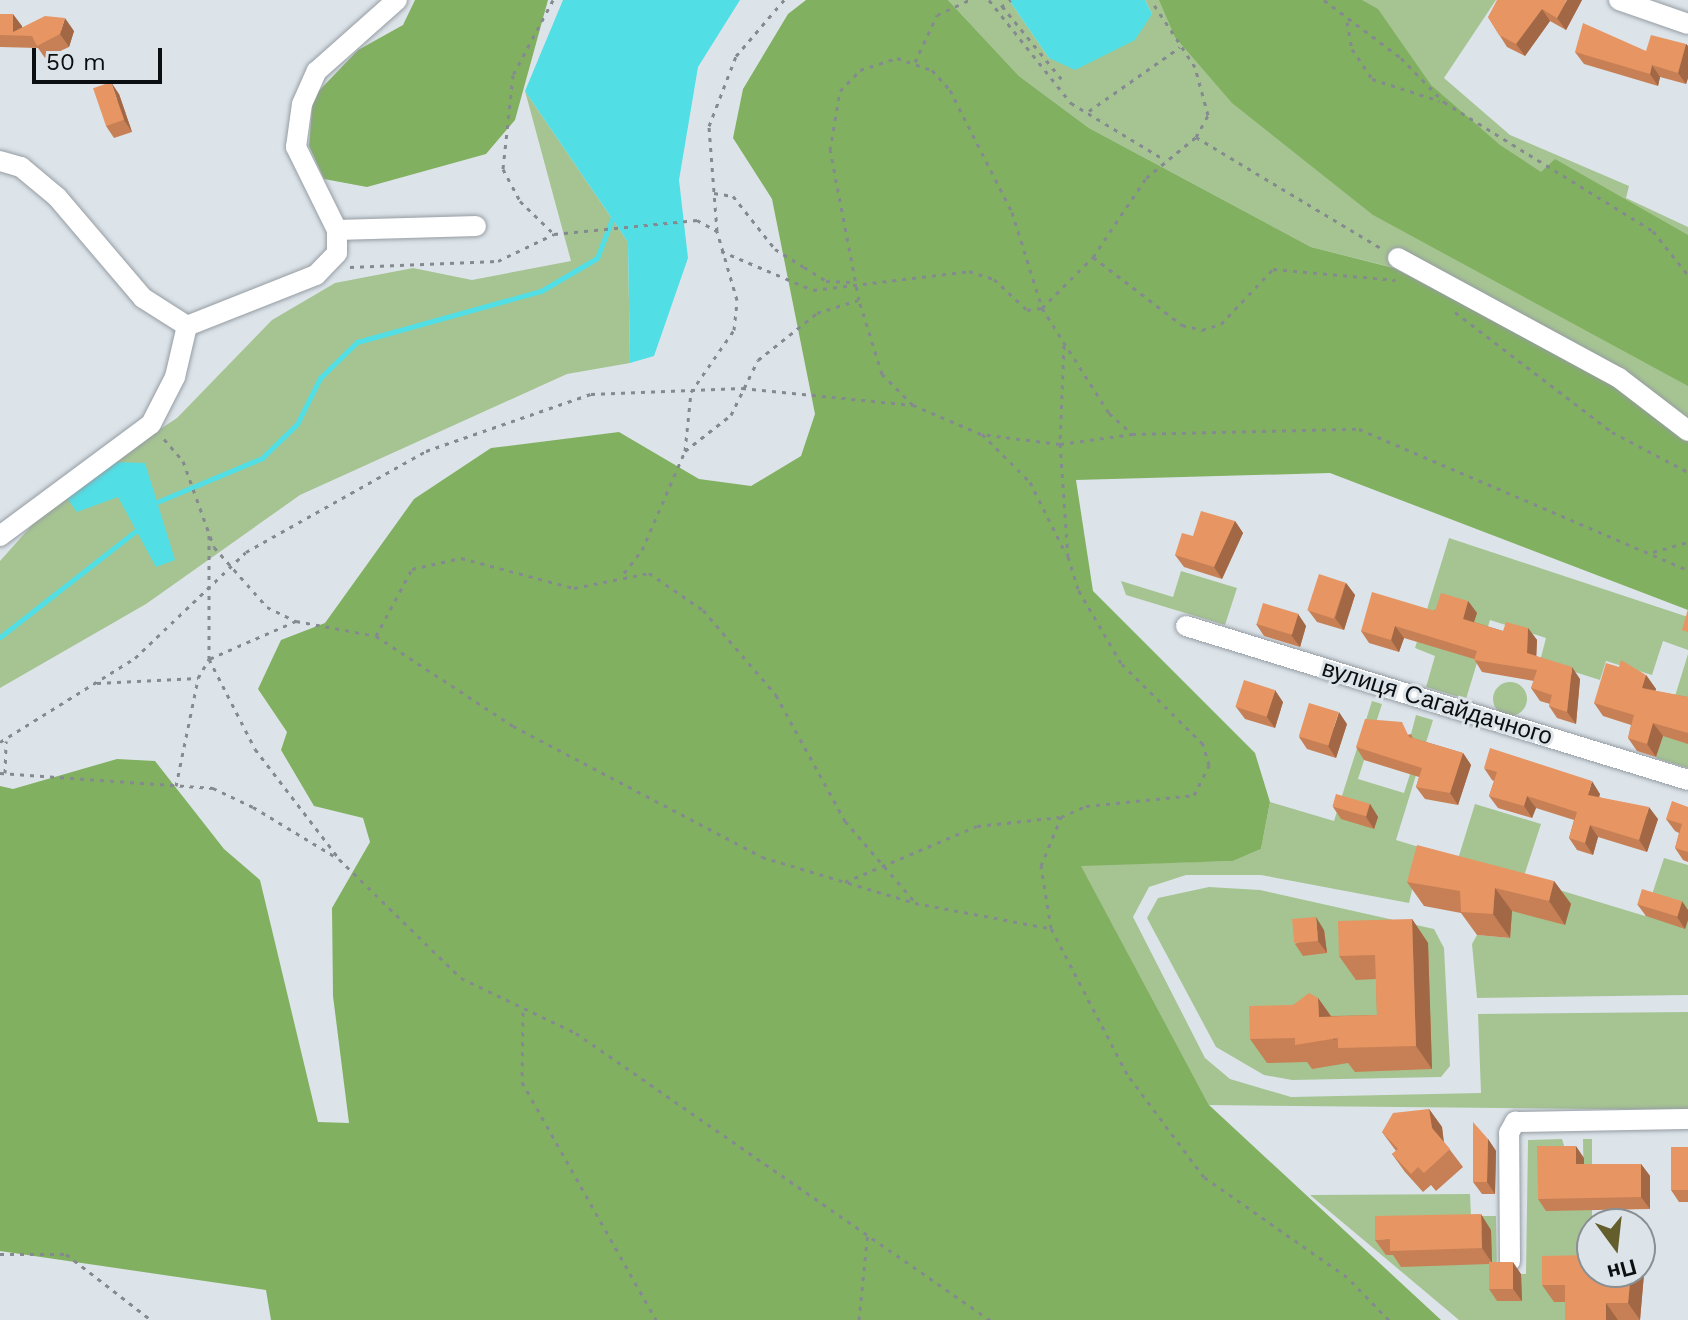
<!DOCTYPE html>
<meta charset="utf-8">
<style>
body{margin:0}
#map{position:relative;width:1688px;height:1320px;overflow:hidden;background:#dce4ea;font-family:"Work Sans",sans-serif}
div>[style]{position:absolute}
.green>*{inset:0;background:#a6c492}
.round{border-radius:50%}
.forest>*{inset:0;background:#82b061}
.water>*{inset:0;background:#51dee5}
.stream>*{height:5px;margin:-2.5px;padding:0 2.5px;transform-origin:2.5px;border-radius:2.5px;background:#51dee5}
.path>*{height:3px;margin-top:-1.5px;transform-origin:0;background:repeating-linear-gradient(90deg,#848a8f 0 4px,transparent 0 10px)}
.roads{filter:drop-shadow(0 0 2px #959ca2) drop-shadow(0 0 2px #959ca2)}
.minor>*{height:20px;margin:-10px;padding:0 10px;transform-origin:10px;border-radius:10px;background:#fff}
.wall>*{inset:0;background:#c78055}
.shaded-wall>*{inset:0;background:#a26845}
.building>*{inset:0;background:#e79563;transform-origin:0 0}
span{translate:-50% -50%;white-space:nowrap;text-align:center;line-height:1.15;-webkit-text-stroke:6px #dce4ea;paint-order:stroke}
.street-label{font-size:24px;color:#0c0f11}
.north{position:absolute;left:1576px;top:1208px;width:80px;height:80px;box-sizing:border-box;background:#dce4ea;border:2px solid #898f93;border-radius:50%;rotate:165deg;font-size:22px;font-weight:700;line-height:32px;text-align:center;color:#0c0f11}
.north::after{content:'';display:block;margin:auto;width:28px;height:36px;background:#635e2b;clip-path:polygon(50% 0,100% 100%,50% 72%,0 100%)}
.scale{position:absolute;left:32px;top:48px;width:130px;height:36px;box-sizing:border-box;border:4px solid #0c0f11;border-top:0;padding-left:10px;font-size:24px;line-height:28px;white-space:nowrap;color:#0c0f11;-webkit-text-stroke:6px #dce4ea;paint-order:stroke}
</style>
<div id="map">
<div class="green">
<i style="clip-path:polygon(948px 0,1009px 0,1049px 58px,1152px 14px,1145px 0,1496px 0,1444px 78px,1510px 135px,1629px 186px,1626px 198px,1688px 227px,1688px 424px,1395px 268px,1311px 247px,1089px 128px,1019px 76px)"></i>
<i style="clip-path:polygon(525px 91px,628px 242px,630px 363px,567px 374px,300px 495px,146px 604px,0 688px,0 561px,58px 496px,177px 418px,272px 320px,335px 283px,413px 268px,472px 280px,571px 261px)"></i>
<i style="clip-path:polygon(1449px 538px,1688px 617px,1688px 650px,1663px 641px,1652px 675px,1606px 661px,1600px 680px,1540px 661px,1546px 638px,1490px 620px,1466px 699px,1426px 687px,1435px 656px,1415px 648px)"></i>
<i style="clip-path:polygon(1181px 571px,1237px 588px,1225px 625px,1126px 595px,1121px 581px,1173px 597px)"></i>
<i style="clip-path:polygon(1688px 654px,1688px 768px,1656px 758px)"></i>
<i class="round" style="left:1493px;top:682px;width:34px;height:34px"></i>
<i style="clip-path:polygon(1372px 701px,1382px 704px,1358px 779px,1404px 793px,1419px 746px,1409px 742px,1416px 715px,1433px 720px,1396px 840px,1458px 859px,1475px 804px,1541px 824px,1523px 879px,1645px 916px,1664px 858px,1688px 865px,1688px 995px,1477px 998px,1472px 944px,1477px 935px,1510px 938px,1418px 865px,1409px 903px,1261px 875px,1186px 875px,1149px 887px,1133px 917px,1205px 1058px,1230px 1079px,1291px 1097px,1481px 1093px,1478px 1014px,1688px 1012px,1688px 1110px,1209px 1105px,1080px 865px,1233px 861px,1261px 849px,1270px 802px,1334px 821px)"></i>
<i style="clip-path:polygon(1209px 887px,1260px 890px,1434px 929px,1444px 948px,1450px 1066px,1441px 1077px,1292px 1080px,1264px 1075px,1216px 1047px,1147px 918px,1158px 898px)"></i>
<i style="clip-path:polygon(1562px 1139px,1584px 1210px,1583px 1139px,1592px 1139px,1592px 1272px,1640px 1272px,1640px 1320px,1459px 1320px,1310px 1195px,1470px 1194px,1471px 1216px,1496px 1216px,1497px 1274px,1526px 1274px,1528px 1140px)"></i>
</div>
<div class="forest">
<i style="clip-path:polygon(415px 0,548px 0,515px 120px,486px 154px,367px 187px,324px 179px,309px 146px,313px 97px,358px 50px,403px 25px)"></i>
<i style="clip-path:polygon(806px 0,948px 0,1019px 76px,1089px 128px,1311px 247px,1394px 268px,1688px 424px,1688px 610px,1330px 473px,1076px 480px,1093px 591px,1255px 753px,1270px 802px,1261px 849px,1233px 861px,1081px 866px,1209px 1105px,1441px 1320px,271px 1320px,266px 1290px,0 1251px,0 786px,13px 789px,117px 759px,155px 761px,224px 849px,260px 880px,318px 1122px,349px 1123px,333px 996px,332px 908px,370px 842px,363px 818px,314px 806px,281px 750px,287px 732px,258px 689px,281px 640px,325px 623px,414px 499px,491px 448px,619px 432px,699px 479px,751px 486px,801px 456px,815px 414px,772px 199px,733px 138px,743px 89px,788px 14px)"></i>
<i style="clip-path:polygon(1159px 0,1362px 0,1378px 9px,1431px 85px,1500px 145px,1541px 172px,1555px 159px,1688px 235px,1688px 386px,1373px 215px,1232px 103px,1175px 37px)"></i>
</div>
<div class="water">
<i style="clip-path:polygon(563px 0,740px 0,698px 67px,679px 180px,688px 258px,654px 356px,630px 363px,628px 242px,525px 91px)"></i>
<i style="clip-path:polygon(1009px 0,1145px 0,1152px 14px,1135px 40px,1075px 70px,1049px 58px)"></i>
<i style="clip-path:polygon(115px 462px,145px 463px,175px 560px,156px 567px,118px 497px,77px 512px,66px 497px)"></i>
</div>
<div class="stream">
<i style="left:157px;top:502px;width:114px;rotate:-22.7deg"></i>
<i style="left:262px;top:458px;width:49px;rotate:-44.2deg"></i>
<i style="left:297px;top:424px;width:51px;rotate:-63.4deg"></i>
<i style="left:320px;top:378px;width:52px;rotate:-44.2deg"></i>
<i style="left:357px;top:342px;width:191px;rotate:-15.5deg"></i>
<i style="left:541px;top:291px;width:65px;rotate:-30.5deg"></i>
<i style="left:597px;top:258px;width:47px;rotate:-68.9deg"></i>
<i style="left:0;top:637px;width:175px;rotate:-38deg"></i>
</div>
<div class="path">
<i style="left:553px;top:0;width:85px;rotate:118.1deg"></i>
<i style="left:513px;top:75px;width:95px;rotate:96.1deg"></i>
<i style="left:503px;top:169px;width:36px;rotate:62deg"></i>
<i style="left:520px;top:201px;width:47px;rotate:44.1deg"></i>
<i style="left:989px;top:0;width:132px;rotate:51.5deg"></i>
<i style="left:1071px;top:103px;width:110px;rotate:31.2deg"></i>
<i style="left:1324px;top:0;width:96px;rotate:37deg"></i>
<i style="left:1401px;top:58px;width:62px;rotate:45.7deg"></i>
<i style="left:1444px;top:102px;width:246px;rotate:31.7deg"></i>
<i style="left:1653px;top:231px;width:56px;rotate:51.5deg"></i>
<i style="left:1002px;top:6px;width:98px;rotate:50.8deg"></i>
<i style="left:1001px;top:7px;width:12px;rotate:-35deg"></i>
<i style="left:1347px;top:22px;width:27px;rotate:80deg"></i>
<i style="left:1352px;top:49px;width:36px;rotate:56deg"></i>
<i style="left:1372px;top:79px;width:71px;rotate:17.9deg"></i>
<i style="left:915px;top:62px;width:52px;rotate:-64.9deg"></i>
<i style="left:937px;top:15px;width:35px;rotate:-25deg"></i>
<i style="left:1089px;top:111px;width:111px;rotate:-35.1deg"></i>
<i style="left:1196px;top:137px;width:216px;rotate:31deg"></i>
<i style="left:714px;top:193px;width:19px;rotate:9deg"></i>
<i style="left:733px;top:196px;width:68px;rotate:51.6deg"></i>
<i style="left:775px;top:249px;width:34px;rotate:32deg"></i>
<i style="left:804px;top:267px;width:26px;rotate:32deg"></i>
<i style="left:826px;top:281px;width:28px;rotate:2deg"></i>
<i style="left:721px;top:251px;width:100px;rotate:23deg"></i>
<i style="left:813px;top:290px;width:157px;rotate:-6.9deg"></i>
<i style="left:969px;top:271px;width:26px;rotate:18deg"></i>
<i style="left:994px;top:279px;width:45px;rotate:43.2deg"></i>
<i style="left:1027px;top:310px;width:15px;rotate:-8deg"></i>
<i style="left:1042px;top:308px;width:72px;rotate:-45deg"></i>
<i style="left:1093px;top:257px;width:95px;rotate:-56.1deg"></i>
<i style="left:1146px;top:178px;width:65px;rotate:-39.4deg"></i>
<i style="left:1196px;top:137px;width:25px;rotate:-61deg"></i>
<i style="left:1208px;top:115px;width:50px;rotate:-105.2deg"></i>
<i style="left:1195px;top:67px;width:80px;rotate:-123.3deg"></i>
<i style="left:1093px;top:257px;width:112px;rotate:37.4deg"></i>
<i style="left:1182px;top:325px;width:21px;rotate:14deg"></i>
<i style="left:1202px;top:330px;width:20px;rotate:-18deg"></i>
<i style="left:1221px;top:324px;width:76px;rotate:-46.6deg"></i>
<i style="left:1273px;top:269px;width:123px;rotate:5.1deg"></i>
<i style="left:350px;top:267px;width:148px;rotate:-2.3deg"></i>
<i style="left:498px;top:261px;width:62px;rotate:-25.7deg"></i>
<i style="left:554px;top:234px;width:144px;rotate:-5.6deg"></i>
<i style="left:697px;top:220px;width:23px;rotate:29deg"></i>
<i style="left:1455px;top:312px;width:198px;rotate:37.4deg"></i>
<i style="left:1612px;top:432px;width:86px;rotate:27.8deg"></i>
<i style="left:1064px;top:345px;width:99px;rotate:92.3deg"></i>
<i style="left:1060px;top:444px;width:73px;rotate:-7.9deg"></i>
<i style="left:982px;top:434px;width:68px;rotate:45deg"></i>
<i style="left:1030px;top:482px;width:80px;rotate:63.4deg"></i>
<i style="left:164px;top:439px;width:29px;rotate:49deg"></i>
<i style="left:183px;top:461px;width:91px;rotate:70.2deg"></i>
<i style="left:214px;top:547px;width:80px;rotate:48.5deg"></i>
<i style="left:267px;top:607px;width:32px;rotate:26deg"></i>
<i style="left:296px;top:621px;width:81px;rotate:10.6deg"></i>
<i style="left:376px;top:636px;width:164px;rotate:33.3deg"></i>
<i style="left:513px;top:726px;width:281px;rotate:27.7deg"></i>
<i style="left:762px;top:857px;width:160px;rotate:16.7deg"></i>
<i style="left:915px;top:903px;width:136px;rotate:10.6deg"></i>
<i style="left:685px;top:451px;width:59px;rotate:-84.2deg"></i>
<i style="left:691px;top:392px;width:75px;rotate:-55.3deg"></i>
<i style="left:734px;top:330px;width:30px;rotate:-84deg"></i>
<i style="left:737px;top:300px;width:72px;rotate:-106.2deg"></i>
<i style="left:717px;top:231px;width:105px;rotate:-94.4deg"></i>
<i style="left:709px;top:126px;width:75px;rotate:-68.9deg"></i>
<i style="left:736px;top:56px;width:74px;rotate:-49.4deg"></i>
<i style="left:1653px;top:552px;width:36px;rotate:-16deg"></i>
<i style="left:624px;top:573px;width:29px;rotate:-52deg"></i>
<i style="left:642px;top:550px;width:108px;rotate:-66.5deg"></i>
<i style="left:685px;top:451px;width:58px;rotate:-38deg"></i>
<i style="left:731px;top:415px;width:61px;rotate:-63.9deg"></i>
<i style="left:758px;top:360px;width:75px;rotate:-38.5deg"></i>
<i style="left:817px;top:313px;width:43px;rotate:-17.6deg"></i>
<i style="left:296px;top:621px;width:95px;rotate:156.4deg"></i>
<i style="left:209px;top:659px;width:101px;rotate:62.9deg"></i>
<i style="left:255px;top:749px;width:135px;rotate:52.5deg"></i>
<i style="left:376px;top:636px;width:76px;rotate:-61.8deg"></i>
<i style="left:412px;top:569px;width:50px;rotate:-12.7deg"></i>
<i style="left:461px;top:558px;width:117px;rotate:14.9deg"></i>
<i style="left:574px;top:588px;width:76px;rotate:-11.3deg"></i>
<i style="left:649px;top:573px;width:65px;rotate:34.4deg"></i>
<i style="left:703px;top:610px;width:112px;rotate:49.3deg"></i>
<i style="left:776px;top:695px;width:144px;rotate:61.3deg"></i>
<i style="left:845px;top:821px;width:107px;rotate:49.2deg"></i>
<i style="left:97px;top:683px;width:101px;rotate:-2.8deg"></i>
<i style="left:198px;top:678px;width:22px;rotate:-60deg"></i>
<i style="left:209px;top:659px;width:124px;rotate:-90deg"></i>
<i style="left:0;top:742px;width:159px;rotate:-31.9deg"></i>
<i style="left:135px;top:658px;width:153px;rotate:-43.7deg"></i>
<i style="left:246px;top:552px;width:206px;rotate:-29.3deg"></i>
<i style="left:426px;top:451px;width:175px;rotate:-19.1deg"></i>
<i style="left:591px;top:394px;width:151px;rotate:-2.3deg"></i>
<i style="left:742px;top:388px;width:172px;rotate:5.7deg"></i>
<i style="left:0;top:773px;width:214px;rotate:4deg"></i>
<i style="left:213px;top:788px;width:44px;rotate:25.4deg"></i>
<i style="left:253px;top:807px;width:100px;rotate:31.2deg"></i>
<i style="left:339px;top:859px;width:170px;rotate:44.3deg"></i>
<i style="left:461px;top:978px;width:127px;rotate:25.6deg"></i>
<i style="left:576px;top:1033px;width:504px;rotate:34.73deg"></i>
<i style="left:5px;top:773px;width:32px;rotate:-88deg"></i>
<i style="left:176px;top:786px;width:109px;rotate:-78.4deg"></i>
<i style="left:845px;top:882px;width:143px;rotate:-23deg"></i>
<i style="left:977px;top:826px;width:84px;rotate:-6.1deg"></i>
<i style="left:523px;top:1012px;width:70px;rotate:90.8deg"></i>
<i style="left:522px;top:1082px;width:273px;rotate:60.6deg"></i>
<i style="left:0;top:1254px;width:66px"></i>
<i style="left:66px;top:1254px;width:108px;rotate:37.8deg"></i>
<i style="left:859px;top:1320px;width:90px;rotate:-84.3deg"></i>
<i style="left:1389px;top:1320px;width:60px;rotate:-134.3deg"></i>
<i style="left:1347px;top:1277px;width:174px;rotate:-145deg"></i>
<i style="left:1204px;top:1177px;width:129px;rotate:-126.8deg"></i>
<i style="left:1127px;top:1074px;width:165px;rotate:-117.5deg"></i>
<i style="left:1051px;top:928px;width:63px;rotate:-99.2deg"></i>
<i style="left:1041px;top:866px;width:53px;rotate:-67.8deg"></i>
<i style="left:1061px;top:817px;width:27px;rotate:-24deg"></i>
<i style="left:1086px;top:806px;width:109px;rotate:-5.8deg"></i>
<i style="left:1194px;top:795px;width:34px;rotate:-63deg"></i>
<i style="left:1209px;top:765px;width:22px;rotate:-106deg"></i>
<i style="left:1203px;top:744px;width:115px;rotate:-135.4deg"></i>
<i style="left:1121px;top:663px;width:86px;rotate:-120.2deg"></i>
<i style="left:1078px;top:589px;width:34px;rotate:-107deg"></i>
<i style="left:1068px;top:557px;width:113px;rotate:-94deg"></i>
<i style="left:1060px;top:444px;width:80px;rotate:-172.8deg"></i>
<i style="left:981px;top:434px;width:74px;rotate:-156.9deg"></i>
<i style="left:913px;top:405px;width:44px;rotate:-135deg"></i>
<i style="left:882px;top:374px;width:77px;rotate:-107.3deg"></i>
<i style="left:859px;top:300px;width:153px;rotate:-100.9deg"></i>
<i style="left:830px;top:150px;width:60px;rotate:-80.4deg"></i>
<i style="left:840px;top:91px;width:29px;rotate:-46deg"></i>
<i style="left:860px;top:70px;width:39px;rotate:-18deg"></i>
<i style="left:897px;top:58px;width:37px;rotate:19deg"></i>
<i style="left:932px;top:70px;width:27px;rotate:48deg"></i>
<i style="left:950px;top:90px;width:137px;rotate:63.1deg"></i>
<i style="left:1012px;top:212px;width:101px;rotate:72.6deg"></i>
<i style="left:1042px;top:308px;width:125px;rotate:57.5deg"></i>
<i style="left:1109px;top:413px;width:31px;rotate:42deg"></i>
<i style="left:1132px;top:434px;width:227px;rotate:-1.3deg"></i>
<i style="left:1359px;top:429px;width:358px;rotate:23.2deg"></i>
</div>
<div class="roads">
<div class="minor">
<i style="left:1619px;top:0;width:73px;rotate:19.2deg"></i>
<i style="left:0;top:161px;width:22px;rotate:16deg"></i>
<i style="left:21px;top:167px;width:47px;rotate:39.8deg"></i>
<i style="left:57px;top:197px;width:133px;rotate:49.6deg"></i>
<i style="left:143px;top:298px;width:52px;rotate:32.5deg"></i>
<i style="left:337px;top:230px;width:139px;rotate:-1.6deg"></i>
<i style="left:1398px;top:258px;width:251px;rotate:28.5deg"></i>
<i style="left:1619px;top:378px;width:87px;rotate:37.5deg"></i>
<i style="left:187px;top:326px;width:139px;rotate:-21.6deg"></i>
<i style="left:316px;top:275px;width:30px;rotate:-46deg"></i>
<i style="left:337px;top:253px;width:23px;rotate:-90deg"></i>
<i style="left:337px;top:230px;width:93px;rotate:-116.3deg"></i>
<i style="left:296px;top:147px;width:43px;rotate:-82.1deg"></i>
<i style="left:302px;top:104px;width:36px;rotate:-66deg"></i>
<i style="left:317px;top:71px;width:107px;rotate:-41.6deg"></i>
<i style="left:0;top:536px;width:188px;rotate:-36.6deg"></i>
<i style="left:151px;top:424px;width:53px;rotate:-62.9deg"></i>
<i style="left:175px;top:377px;width:52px;rotate:-76.8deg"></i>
<i style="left:1186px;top:626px;width:525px;rotate:17.05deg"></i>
<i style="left:1510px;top:1261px;width:128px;rotate:-90.4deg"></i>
<i style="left:1509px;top:1133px;width:13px;rotate:-61deg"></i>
<i style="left:1515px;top:1122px;width:173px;rotate:-1deg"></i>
</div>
</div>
<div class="wall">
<i style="clip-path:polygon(1582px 0,1566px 30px,1550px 21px,1525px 56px,1507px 47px,1488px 17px)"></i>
<i style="clip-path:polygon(0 14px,22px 26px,22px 27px,74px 31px,69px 47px,45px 58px,38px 48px,0 47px)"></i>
<i style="clip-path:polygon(1686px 44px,1688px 46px,1688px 78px,1686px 84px,1660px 77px,1658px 86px,1584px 64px,1575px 52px,1646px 51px)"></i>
<i style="clip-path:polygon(119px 94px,132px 132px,114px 138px,106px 126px)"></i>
<i style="clip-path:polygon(1235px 521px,1243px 533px,1222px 579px,1184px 567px,1175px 555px)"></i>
<i style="clip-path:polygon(1346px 583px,1355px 595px,1344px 630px,1317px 622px,1308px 610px)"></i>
<i style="clip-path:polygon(1468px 601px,1477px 613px,1474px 622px,1503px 631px,1528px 628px,1537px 640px,1536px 656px,1580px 679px,1576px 724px,1557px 718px,1549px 706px,1550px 704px,1540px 701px,1531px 688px,1534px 681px,1482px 672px,1474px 659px,1404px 638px,1399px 652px,1369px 643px,1361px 631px)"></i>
<i style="clip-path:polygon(1298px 614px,1306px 626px,1300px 647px,1264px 636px,1256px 624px)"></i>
<i style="clip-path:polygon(1646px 675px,1656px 689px,1655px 691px,1688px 697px,1688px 744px,1663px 736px,1656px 757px,1637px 751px,1628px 738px,1631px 725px,1603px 716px,1594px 703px)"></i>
<i style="clip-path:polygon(1283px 702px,1275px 728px,1245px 719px,1236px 707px)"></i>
<i style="clip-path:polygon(1347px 724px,1336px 758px,1307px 749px,1299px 737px)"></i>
<i style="clip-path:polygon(1411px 734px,1413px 738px,1463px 753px,1471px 765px,1458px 805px,1425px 799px,1416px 787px,1419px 777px,1364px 760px,1356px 747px)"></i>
<i style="clip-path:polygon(1484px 768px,1600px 794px,1599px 797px,1658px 819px,1647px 852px,1598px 837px,1593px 855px,1577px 850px,1569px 838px,1574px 820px,1536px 808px,1532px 818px,1498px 808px,1489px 796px,1494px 781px,1492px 780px)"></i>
<i style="clip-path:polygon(1370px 804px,1378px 817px,1374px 829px,1341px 819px,1333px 807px)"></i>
<i style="clip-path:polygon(1688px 807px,1688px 862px,1683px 860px,1675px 848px,1679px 833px,1675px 831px,1666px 819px)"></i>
<i style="clip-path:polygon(1554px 881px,1571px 904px,1565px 925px,1512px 911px,1510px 938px,1477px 935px,1461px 913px,1424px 906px,1407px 882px)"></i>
<i style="clip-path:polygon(1637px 904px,1688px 910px,1688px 920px,1685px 929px,1646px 916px)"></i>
<i style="clip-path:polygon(1412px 919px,1428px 943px,1432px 1069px,1355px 1072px,1348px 1063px,1312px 1069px,1307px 1062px,1267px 1063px,1250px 1039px,1293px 1005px,1318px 998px,1331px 1016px,1377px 1015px,1376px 979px,1356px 980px,1339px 956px)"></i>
<i style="clip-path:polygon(1324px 930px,1327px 953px,1303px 956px,1295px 944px)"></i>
<i style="clip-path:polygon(1429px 1109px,1442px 1127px,1444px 1142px,1463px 1167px,1436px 1191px,1431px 1185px,1423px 1192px,1405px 1172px,1392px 1154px,1396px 1151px,1382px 1132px)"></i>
<i style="clip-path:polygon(1488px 1139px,1496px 1151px,1495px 1194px,1482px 1194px,1473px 1182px)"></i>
<i style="clip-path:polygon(1688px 1147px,1688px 1202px,1679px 1202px,1671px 1190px)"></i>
<i style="clip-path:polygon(1584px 1158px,1584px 1164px,1641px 1164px,1650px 1176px,1650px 1209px,1546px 1211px,1538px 1199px)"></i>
<i style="clip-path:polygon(1491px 1230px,1492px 1262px,1521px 1274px,1522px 1301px,1497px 1301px,1489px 1289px,1489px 1264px,1401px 1267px,1393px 1255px,1386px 1255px,1375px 1240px)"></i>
<i style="clip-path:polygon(1640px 1242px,1646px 1251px,1640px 1320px,1565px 1320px,1565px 1302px,1554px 1302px,1542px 1285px,1640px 1272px)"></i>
</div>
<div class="shaded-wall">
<i style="clip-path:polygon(1567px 0,1582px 0,1566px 30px,1557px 18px)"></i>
<i style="clip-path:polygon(1542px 9px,1550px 21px,1525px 56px,1516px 44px)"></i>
<i style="clip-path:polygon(13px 14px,22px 26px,22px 36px,13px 32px)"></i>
<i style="clip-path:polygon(65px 18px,74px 31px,69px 47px,60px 34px)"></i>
<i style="clip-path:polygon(1686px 44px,1688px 46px,1688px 78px,1686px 84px,1678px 73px)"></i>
<i style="clip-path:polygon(1652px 65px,1660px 77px,1658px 86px,1650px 74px)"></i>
<i style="clip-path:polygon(111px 82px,119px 94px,132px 132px,124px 120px)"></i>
<i style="clip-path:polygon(1235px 521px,1243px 533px,1222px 579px,1214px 567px)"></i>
<i style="clip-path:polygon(1346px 583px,1355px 595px,1344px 630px,1335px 618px)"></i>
<i style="clip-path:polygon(1468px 601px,1477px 613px,1471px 631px,1463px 619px)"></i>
<i style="clip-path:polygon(1298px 614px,1306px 626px,1300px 647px,1291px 635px)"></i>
<i style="clip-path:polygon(1395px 626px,1404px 638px,1399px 652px,1391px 640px)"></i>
<i style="clip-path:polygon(1528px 628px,1537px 640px,1536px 665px,1527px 653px)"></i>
<i style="clip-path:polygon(1572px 667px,1580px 679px,1576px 724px,1567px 712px)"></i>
<i style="clip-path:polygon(1646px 675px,1656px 689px,1652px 702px,1642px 688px)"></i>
<i style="clip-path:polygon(1275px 690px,1283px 702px,1275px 728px,1266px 716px)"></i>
<i style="clip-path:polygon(1339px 712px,1347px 724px,1336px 758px,1328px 746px)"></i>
<i style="clip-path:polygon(1653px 723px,1663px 736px,1656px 757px,1647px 744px)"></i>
<i style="clip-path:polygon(1463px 753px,1471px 765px,1458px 805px,1450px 793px)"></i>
<i style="clip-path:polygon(1592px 781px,1600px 794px,1596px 807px,1588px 795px)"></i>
<i style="clip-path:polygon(1527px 796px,1536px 808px,1532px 818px,1524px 806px)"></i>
<i style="clip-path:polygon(1370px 804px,1378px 817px,1374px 829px,1366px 817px)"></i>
<i style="clip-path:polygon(1649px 807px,1658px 819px,1647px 852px,1639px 840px)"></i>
<i style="clip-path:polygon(1590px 825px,1598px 837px,1593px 855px,1585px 843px)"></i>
<i style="clip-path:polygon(1554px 881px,1571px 904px,1565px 925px,1549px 901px)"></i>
<i style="clip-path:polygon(1495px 888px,1512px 911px,1510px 938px,1493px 914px)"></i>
<i style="clip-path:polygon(1682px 901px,1688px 910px,1688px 920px,1685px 929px,1677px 917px)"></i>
<i style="clip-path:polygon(1316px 917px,1324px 930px,1327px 953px,1318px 941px)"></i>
<i style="clip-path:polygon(1412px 919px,1428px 943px,1432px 1069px,1416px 1046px)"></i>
<i style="clip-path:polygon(1318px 998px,1335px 1022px,1335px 1041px,1319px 1017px)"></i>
<i style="clip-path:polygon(1429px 1109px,1442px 1127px,1444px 1146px,1432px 1128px)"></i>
<i style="clip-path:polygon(1488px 1139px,1496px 1151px,1495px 1194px,1487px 1182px)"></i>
<i style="clip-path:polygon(1576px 1146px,1584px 1158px,1584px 1176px,1576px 1164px)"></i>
<i style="clip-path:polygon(1641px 1164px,1650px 1176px,1650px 1209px,1641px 1197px)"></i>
<i style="clip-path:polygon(1481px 1214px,1491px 1230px,1492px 1263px,1482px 1248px)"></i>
<i style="clip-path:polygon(1640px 1242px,1646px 1251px,1640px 1320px,1628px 1303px,1631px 1272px,1640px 1272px)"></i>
<i style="clip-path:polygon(1513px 1262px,1521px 1274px,1522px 1301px,1513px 1289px)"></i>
<i style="clip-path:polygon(1606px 1303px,1618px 1320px,1606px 1320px)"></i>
</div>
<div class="building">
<i style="clip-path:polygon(1497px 0,1567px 0,1557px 18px,1542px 9px,1516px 44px,1499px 35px,1488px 17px)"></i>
<i style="clip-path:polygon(0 14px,13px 14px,13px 32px,45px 16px,65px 18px,60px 34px,37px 46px,32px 36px,0 35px)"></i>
<i style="clip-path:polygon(1583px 23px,1646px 51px,1651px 35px,1686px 44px,1678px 73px,1652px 65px,1650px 74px,1575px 52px)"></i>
<i style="left:111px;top:82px;width:40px;height:19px;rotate:71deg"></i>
<i style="clip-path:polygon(1201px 511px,1235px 521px,1214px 567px,1175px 555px,1182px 533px,1193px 536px)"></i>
<i style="left:1319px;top:574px;width:28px;height:38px;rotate:18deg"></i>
<i style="clip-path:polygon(1372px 592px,1435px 611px,1441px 593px,1468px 601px,1463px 619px,1503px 631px,1506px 622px,1528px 628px,1527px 653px,1572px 667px,1567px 712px,1549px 706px,1552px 695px,1531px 688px,1537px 670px,1474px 660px,1477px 651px,1395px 626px,1391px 640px,1361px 631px)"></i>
<i style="left:1263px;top:603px;width:37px;height:22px;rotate:17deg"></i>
<i style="clip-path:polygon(1688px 609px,1688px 632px,1682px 630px)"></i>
<i style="clip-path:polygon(1621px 660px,1646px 675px,1642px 688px,1688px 697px,1688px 733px,1653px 723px,1647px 744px,1628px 738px,1634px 715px,1594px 703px,1606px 663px,1619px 667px)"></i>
<i style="left:1244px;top:680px;width:33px;height:28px;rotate:18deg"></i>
<i style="left:1309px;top:703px;width:31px;height:35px;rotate:17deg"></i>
<i style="clip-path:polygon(1365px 719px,1402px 722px,1409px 737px,1463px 753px,1450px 793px,1416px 787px,1422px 768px,1356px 747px)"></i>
<i style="clip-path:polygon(1490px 748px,1592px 781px,1588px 795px,1649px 807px,1639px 840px,1590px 825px,1585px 843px,1569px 838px,1577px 812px,1527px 796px,1524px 806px,1489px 796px,1497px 772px,1484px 768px)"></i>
<i style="left:1336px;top:794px;width:35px;height:13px;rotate:16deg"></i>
<i style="clip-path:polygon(1672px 801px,1688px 807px,1688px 852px,1675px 848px,1682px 824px,1666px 819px)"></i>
<i style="clip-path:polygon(1417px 845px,1554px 881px,1549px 901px,1495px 888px,1493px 914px,1461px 912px,1460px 891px,1407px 882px)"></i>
<i style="left:1642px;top:889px;width:42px;height:16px;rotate:17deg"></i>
<i style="left:1316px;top:917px;width:24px;height:24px;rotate:85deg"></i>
<i style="clip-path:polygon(1412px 919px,1416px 1046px,1338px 1048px,1338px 1038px,1295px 1045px,1295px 1038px,1250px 1039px,1249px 1006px,1293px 1005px,1309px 993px,1318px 998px,1319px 1017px,1377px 1015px,1375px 955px,1339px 956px,1338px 921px)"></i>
<i style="clip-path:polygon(1429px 1109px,1432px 1128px,1450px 1149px,1424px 1173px,1418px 1167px,1411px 1174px,1392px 1154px,1398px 1149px,1382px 1132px,1393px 1113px)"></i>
<i style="clip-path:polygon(1473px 1122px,1488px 1139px,1487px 1182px,1473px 1182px)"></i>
<i style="clip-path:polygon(1537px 1146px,1576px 1146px,1576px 1164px,1641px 1164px,1641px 1197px,1538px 1199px)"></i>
<i style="left:1671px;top:1147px;width:17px;height:43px"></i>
<i style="clip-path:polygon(1481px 1214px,1482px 1248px,1390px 1251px,1390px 1239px,1375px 1240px,1375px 1216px)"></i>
<i style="clip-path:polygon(1592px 1255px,1592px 1272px,1631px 1272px,1628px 1303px,1606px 1303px,1606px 1320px,1565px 1320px,1565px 1285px,1542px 1285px,1542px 1256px)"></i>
<i style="left:1489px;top:1262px;width:24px;height:27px"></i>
</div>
<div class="street-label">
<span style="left:1437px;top:703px;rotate:17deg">вулиця Сагайдачного</span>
</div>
<div class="north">Пн</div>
<div class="scale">50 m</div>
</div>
